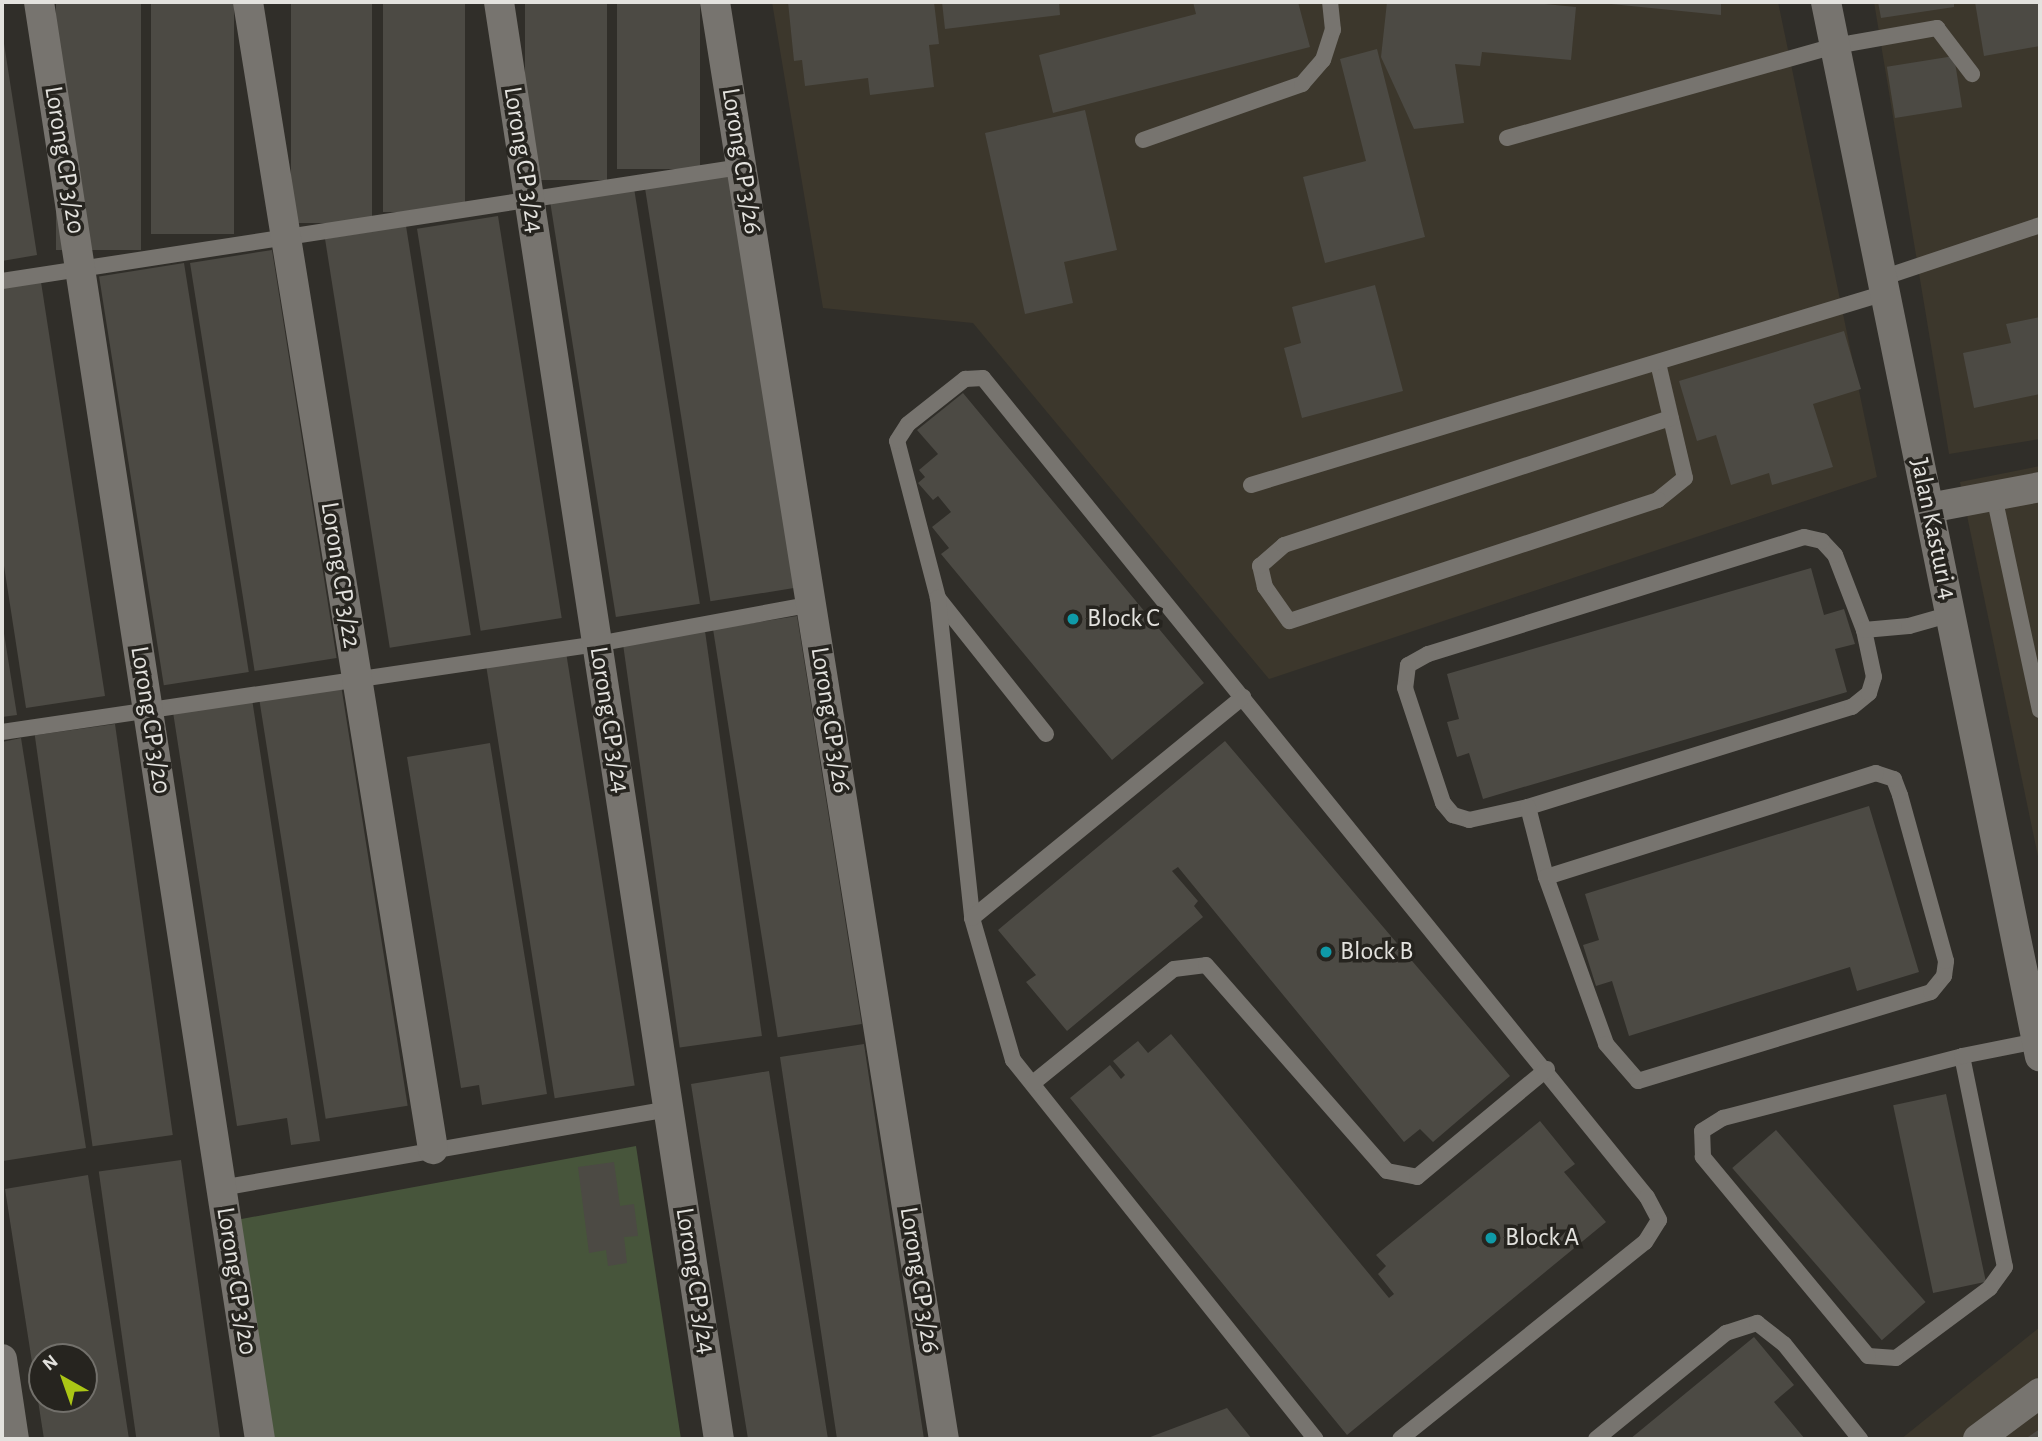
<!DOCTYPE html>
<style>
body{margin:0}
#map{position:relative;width:2042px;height:1441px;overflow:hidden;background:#302e29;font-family:"Alegreya Sans",sans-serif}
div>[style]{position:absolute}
.built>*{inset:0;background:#3c372c}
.green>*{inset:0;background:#47553b}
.building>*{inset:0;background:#4c4a44;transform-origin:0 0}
.service>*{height:16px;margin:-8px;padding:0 8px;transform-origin:8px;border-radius:8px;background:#77746f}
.minor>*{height:30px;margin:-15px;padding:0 15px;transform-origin:15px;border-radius:15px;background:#77746f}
.dots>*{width:19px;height:19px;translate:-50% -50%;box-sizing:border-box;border:4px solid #26241f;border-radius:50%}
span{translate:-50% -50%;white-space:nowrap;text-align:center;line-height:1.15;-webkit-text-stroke:7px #26241f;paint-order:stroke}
.street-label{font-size:26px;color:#e3e2de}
.poi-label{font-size:26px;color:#e3e2de}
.left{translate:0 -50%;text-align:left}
.frame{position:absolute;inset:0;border:4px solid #e3e2de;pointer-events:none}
.north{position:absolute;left:28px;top:1343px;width:70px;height:70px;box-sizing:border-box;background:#26241f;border:2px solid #72706b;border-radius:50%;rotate:320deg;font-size:19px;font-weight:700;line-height:28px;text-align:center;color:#e3e2de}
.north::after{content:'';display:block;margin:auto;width:24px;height:32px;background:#abc615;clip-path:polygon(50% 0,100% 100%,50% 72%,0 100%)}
</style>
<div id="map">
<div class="built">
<i style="clip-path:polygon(772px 2px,1778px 2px,1877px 477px,1269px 679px,973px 323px,823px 308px)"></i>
<i style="clip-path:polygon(1874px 2px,2040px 2px,2040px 439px,1949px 454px)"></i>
<i style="clip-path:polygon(2040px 466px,2040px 866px,1960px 482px)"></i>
<i style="clip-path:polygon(2040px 1327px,2040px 1439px,1901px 1439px)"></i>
</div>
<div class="green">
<i style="clip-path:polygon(636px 1146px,681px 1439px,261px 1439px,231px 1221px)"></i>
</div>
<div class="building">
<i style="left:56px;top:2px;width:85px;height:248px"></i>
<i style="left:151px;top:2px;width:83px;height:232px"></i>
<i style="left:291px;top:2px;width:81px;height:221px"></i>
<i style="left:383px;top:2px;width:82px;height:210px"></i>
<i style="left:525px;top:2px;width:82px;height:178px"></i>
<i style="left:617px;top:2px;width:83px;height:167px"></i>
<i style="clip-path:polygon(788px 2px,934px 2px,939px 44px,929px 45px,934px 87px,870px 95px,868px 78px,805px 86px,802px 60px,794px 61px)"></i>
<i style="clip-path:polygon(942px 2px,1059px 2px,1060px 15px,945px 29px)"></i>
<i style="clip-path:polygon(1193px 2px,1298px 2px,1310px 47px,1053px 113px,1039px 55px,1196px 14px)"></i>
<i style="clip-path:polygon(1387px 2px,1523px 2px,1576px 7px,1571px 60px,1482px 52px,1480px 66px,1455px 64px,1464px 123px,1414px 129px,1381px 57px)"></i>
<i style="clip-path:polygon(1611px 2px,1721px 2px,1721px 15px,1611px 4px)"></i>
<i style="clip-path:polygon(1878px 2px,1954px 2px,1954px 7px,1881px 18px)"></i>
<i style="clip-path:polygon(1975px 2px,2040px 2px,2040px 46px,1984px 56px)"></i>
<i style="clip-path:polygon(2px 31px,37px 255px,2px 261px)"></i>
<i style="clip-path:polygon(1377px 49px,1425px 237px,1325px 263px,1303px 177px,1366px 161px,1340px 59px)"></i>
<i style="left:1954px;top:56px;width:52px;height:68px;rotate:81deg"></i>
<i style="clip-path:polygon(1085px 110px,1117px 250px,1064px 262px,1073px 303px,1025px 314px,985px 133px)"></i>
<i style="left:730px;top:175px;width:418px;height:86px;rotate:81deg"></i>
<i style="left:634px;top:188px;width:421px;height:85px;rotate:81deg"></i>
<i style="left:498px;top:216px;width:407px;height:82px;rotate:81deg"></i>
<i style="left:406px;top:226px;width:414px;height:82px;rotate:81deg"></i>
<i style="left:272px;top:250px;width:413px;height:83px;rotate:81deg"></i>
<i style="left:184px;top:263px;width:414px;height:86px;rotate:81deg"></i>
<i style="clip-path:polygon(41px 282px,105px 696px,26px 708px,2px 553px,2px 288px)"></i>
<i style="clip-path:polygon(1375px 285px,1403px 391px,1302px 418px,1284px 348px,1301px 343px,1292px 307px)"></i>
<i style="clip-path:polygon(2040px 317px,2040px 394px,1974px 408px,1963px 353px,2011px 343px,2006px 324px)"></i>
<i style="clip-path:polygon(1844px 331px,1861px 389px,1813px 404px,1833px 467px,1772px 485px,1769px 473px,1731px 485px,1716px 435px,1697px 441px,1679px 381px)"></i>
<i style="clip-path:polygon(963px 393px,1204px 683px,1112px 760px,941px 554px,949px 548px,932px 527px,951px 512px,938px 496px,933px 500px,918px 483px,925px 477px,919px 470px,938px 454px,917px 430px)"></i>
<i style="clip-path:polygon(1811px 568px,1824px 615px,1844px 609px,1855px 644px,1835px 649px,1847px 692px,1483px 799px,1469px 753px,1457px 757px,1447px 722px,1459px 719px,1447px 674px)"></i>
<i style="left:797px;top:616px;width:413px;height:85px;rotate:81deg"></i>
<i style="clip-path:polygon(2px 621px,17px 715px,2px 717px)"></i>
<i style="left:705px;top:631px;width:409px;height:83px;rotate:82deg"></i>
<i style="left:566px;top:652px;width:439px;height:81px;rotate:81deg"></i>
<i style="left:341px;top:685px;width:426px;height:83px;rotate:81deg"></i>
<i style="clip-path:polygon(252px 699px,320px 1141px,291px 1145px,287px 1118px,237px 1126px,173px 712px)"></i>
<i style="left:115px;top:724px;width:415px;height:81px;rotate:82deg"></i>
<i style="clip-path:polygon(21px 738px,86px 1148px,3px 1161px,2px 742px)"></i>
<i style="clip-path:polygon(1225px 741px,1510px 1076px,1433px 1142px,1420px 1129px,1404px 1142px,1178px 867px,1172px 871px,1198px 901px,1194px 906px,1203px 917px,1067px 1031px,1026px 982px,1036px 975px,998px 930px)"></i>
<i style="clip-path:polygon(490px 743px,547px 1094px,482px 1105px,479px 1085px,461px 1088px,407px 757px)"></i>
<i style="clip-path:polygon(1869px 806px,1919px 972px,1857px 991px,1850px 967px,1629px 1036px,1612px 981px,1596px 986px,1583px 945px,1599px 940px,1585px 894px)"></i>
<i style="clip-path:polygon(1171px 1034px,1389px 1298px,1394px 1294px,1378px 1274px,1386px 1266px,1376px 1255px,1540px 1121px,1575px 1164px,1564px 1172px,1606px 1222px,1347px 1435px,1070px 1098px,1110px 1065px,1121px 1079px,1125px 1075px,1113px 1061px,1138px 1041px,1148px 1053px)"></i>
<i style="clip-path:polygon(864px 1044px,877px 1131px,924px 1439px,837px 1439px,780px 1057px)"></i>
<i style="clip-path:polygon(769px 1071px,777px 1122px,828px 1439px,748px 1439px,699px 1135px,691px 1084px)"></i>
<i style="left:1946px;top:1094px;width:192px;height:54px;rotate:78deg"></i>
<i style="left:1776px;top:1130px;width:228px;height:58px;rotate:49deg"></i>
<i style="left:181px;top:1160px;width:282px;height:83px;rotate:82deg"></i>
<i style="clip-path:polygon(614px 1162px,620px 1206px,634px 1204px,638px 1236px,624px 1237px,627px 1263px,608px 1266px,606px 1250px,589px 1253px,578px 1167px)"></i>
<i style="clip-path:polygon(evenodd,88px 1175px,129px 1439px,44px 1439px,5px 1189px,88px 1175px,42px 1357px,84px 1357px,84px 1399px,42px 1399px,42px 1357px)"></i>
<i style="clip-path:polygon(1754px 1337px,1794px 1385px,1774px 1402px,1805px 1439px,1630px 1439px)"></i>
<i style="clip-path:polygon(1227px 1408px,1252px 1439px,1145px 1439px)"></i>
<i style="clip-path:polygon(2040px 1429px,2040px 1439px,2025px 1439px)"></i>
</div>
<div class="service">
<i style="left:1507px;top:138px;width:341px;rotate:-15.7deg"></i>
<i style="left:1835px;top:46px;width:104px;rotate:-10deg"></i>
<i style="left:1937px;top:28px;width:58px;rotate:52.7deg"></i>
<i style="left:1143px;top:140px;width:169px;rotate:-19.4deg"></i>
<i style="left:1302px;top:84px;width:32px;rotate:-49deg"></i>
<i style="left:1323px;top:60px;width:32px;rotate:-72deg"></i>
<i style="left:1333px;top:30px;width:28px;rotate:-96deg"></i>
<i style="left:1882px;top:278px;width:167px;rotate:-18.5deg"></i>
<i style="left:2px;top:281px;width:748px;rotate:-8.77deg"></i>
<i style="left:1658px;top:363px;width:118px;rotate:76.8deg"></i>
<i style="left:1685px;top:478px;width:35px;rotate:141deg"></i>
<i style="left:1658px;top:500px;width:388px;rotate:161.8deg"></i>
<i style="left:1289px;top:621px;width:42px;rotate:-125.2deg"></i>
<i style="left:1265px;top:587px;width:22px;rotate:-103deg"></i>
<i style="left:1260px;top:566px;width:32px;rotate:-41deg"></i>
<i style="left:1284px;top:545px;width:407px;rotate:-18.2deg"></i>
<i style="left:1251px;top:485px;width:662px;rotate:-16.85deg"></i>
<i style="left:1994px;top:496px;width:219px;rotate:77.9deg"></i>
<i style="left:938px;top:598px;width:162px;rotate:-104.6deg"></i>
<i style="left:897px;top:441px;width:20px;rotate:-57deg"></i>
<i style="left:908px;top:424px;width:73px;rotate:-38.3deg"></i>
<i style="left:965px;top:379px;width:18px;rotate:-3deg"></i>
<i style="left:983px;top:378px;width:1054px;rotate:50.97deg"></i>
<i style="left:1647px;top:1197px;width:26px;rotate:62deg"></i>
<i style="left:1659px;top:1220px;width:26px;rotate:122deg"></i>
<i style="left:1645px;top:1242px;width:314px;rotate:141.2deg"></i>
<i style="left:1864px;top:630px;width:80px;rotate:-111.1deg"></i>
<i style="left:1835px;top:555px;width:19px;rotate:-133deg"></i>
<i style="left:1822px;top:541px;width:18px;rotate:-167deg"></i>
<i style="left:1804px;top:537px;width:394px;rotate:162.7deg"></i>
<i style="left:1428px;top:654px;width:23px;rotate:151deg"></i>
<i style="left:1408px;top:665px;width:23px;rotate:97deg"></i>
<i style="left:1405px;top:688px;width:121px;rotate:71.7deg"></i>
<i style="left:1443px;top:803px;width:16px;rotate:50deg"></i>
<i style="left:1453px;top:815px;width:17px;rotate:17deg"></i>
<i style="left:1469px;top:820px;width:60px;rotate:-12.4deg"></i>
<i style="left:1528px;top:807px;width:339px;rotate:-17.2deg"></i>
<i style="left:1852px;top:707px;width:22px;rotate:-39deg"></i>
<i style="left:1869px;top:693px;width:17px;rotate:-73deg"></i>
<i style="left:1874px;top:677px;width:48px;rotate:-102deg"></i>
<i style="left:1864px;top:630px;width:45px;rotate:-5.1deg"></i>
<i style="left:1909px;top:626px;width:44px;rotate:-15.9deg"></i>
<i style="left:2px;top:732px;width:601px;rotate:-8.41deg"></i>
<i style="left:597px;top:644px;width:219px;rotate:-10.5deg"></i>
<i style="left:1046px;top:734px;width:174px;rotate:-128.5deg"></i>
<i style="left:938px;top:598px;width:322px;rotate:83.9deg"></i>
<i style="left:972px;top:918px;width:148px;rotate:73.9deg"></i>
<i style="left:1013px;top:1060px;width:485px;rotate:51.4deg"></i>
<i style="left:1528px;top:807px;width:72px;rotate:75.6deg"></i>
<i style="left:1546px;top:877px;width:177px;rotate:70.2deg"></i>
<i style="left:1606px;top:1044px;width:49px;rotate:49.1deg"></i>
<i style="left:1638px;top:1081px;width:306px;rotate:-16.9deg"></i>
<i style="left:1931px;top:992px;width:21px;rotate:-51deg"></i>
<i style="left:1944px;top:976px;width:15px;rotate:-82deg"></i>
<i style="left:1946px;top:961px;width:172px;rotate:-105.5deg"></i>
<i style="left:1900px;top:795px;width:17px;rotate:-111deg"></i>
<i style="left:1894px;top:779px;width:19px;rotate:-162deg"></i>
<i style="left:1876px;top:773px;width:346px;rotate:162.5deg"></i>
<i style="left:972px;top:918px;width:350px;rotate:-39.2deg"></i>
<i style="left:1962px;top:1056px;width:215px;rotate:78.5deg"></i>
<i style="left:2005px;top:1267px;width:26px;rotate:126deg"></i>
<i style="left:1990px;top:1288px;width:117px;rotate:143.3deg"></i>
<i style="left:1896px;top:1358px;width:28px;rotate:-176deg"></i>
<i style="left:1868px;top:1356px;width:259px;rotate:-129.7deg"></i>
<i style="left:1703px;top:1157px;width:26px;rotate:-92deg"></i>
<i style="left:1702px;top:1131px;width:25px;rotate:-32deg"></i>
<i style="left:1723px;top:1118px;width:247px;rotate:-14.5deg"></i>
<i style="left:1962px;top:1056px;width:76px;rotate:-11.3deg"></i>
<i style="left:1033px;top:1083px;width:181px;rotate:-39deg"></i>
<i style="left:1174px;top:969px;width:32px;rotate:-7deg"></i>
<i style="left:1206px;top:965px;width:274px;rotate:48.7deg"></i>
<i style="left:1387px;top:1171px;width:31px;rotate:11deg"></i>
<i style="left:1417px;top:1177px;width:169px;rotate:-39.7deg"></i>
<i style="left:221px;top:1188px;width:454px;rotate:-10deg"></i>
<i style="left:1596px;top:1439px;width:168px;rotate:-39.2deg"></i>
<i style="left:1726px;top:1333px;width:33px;rotate:-18deg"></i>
<i style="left:1757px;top:1323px;width:34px;rotate:38deg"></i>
<i style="left:1784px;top:1344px;width:122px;rotate:51.3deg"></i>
</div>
<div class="minor">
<i style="left:39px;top:2px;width:1454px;rotate:81.26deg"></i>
<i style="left:248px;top:2px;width:1162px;rotate:80.84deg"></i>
<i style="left:499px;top:2px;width:1454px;rotate:81.3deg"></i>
<i style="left:715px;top:2px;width:1455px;rotate:80.95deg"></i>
<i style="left:1826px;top:2px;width:1076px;rotate:78.53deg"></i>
<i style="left:1929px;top:508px;width:113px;rotate:-10.7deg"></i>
<i style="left:2px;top:1359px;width:81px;rotate:81.5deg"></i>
<i style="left:1978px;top:1439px;width:77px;rotate:-36.6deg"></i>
</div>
<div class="dots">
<i style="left:1073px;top:619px;background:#0f9aa8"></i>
<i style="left:1326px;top:952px;background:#0f9aa8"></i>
<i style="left:1491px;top:1238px;background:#0f9aa8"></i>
</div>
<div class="street-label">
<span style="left:64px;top:160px;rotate:81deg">Lorong CP 3/20</span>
<span style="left:523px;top:160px;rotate:81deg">Lorong CP 3/24</span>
<span style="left:741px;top:161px;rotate:81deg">Lorong CP 3/26</span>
<span style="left:1933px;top:529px;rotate:78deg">Jalan Kasturi 4</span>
<span style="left:340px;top:575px;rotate:81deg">Lorong CP 3/22</span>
<span style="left:150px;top:720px;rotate:81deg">Lorong CP 3/20</span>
<span style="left:609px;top:720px;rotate:81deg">Lorong CP 3/24</span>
<span style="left:830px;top:720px;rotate:81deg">Lorong CP 3/26</span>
<span style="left:919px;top:1280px;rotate:81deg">Lorong CP 3/26</span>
<span style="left:236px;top:1281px;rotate:81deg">Lorong CP 3/20</span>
<span style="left:695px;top:1281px;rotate:81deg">Lorong CP 3/24</span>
</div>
<div class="poi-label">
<span class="left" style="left:1087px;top:619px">Block C</span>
<span class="left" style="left:1340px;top:952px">Block B</span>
<span class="left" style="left:1505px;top:1238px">Block A</span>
</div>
<div class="frame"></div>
<div class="north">N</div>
</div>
